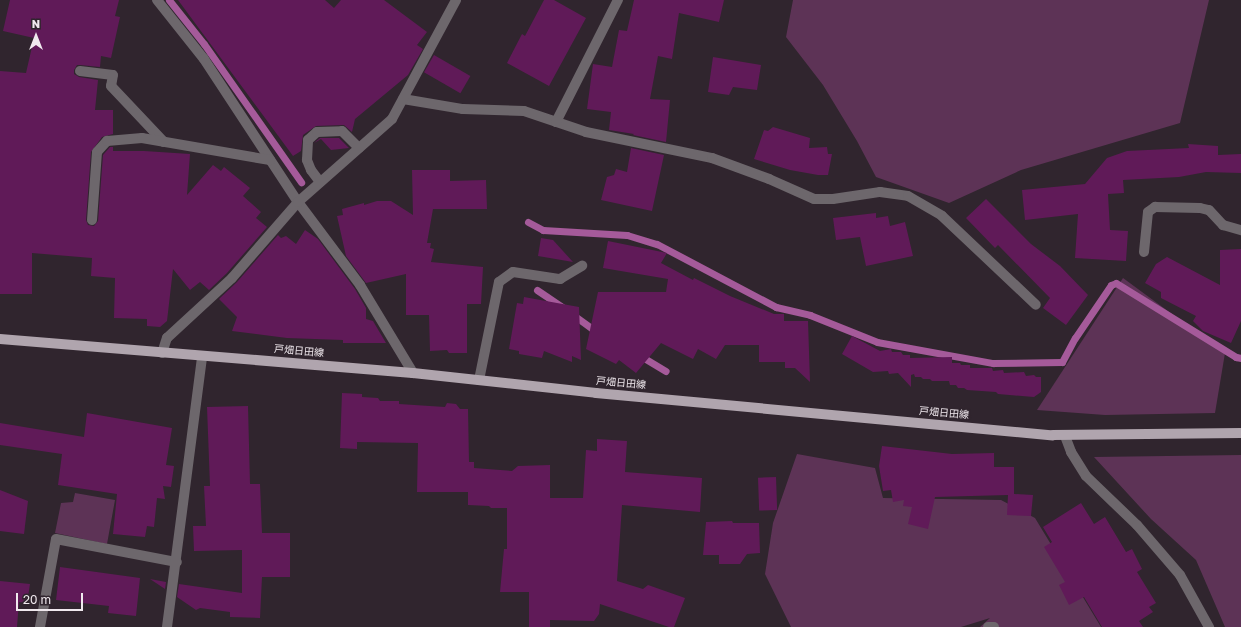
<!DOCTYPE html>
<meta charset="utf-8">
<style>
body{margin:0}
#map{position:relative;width:1241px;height:627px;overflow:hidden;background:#30252e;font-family:"Golos Text","Noto Sans JP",sans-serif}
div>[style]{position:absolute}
.green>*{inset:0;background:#5d3356}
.stream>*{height:7px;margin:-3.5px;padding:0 3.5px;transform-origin:3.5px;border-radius:3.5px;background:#a55a9a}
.building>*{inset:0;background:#601a58;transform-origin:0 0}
.minor>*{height:10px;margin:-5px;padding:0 5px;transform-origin:5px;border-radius:5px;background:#6d676c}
.major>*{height:10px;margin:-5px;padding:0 5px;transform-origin:5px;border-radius:5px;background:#b0a5ae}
span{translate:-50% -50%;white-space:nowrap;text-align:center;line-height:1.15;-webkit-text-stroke:3.5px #30252e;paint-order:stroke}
.street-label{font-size:10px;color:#f0e9ee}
.north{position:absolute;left:16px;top:16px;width:40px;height:40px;-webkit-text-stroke:3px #30252e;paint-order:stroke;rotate:0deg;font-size:11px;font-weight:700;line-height:16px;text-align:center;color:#f0e9ee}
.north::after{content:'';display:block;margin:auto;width:14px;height:18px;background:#f0e9ee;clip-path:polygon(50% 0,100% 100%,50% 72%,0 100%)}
.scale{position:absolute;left:16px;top:593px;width:67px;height:18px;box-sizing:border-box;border:2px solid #f0e9ee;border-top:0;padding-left:5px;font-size:12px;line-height:14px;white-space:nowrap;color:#f0e9ee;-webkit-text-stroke:3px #30252e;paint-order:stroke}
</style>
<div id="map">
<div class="green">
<i style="clip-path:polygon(793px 0,1209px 0,1180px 123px,1021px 170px,949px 203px,876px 177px,857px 141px,823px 85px,786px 37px)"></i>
<i style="clip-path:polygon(1123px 278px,1225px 353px,1215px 413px,1105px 415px,1037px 410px)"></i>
<i style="clip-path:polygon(797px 454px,875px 468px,883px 498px,1001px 500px,1035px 518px,1101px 627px,980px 627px,990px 618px,961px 627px,791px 627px,765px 574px,773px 523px)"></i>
<i style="clip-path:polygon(1241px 455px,1241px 627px,1225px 627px,1196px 560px,1151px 519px,1094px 457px)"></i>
<i style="clip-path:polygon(75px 493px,115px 500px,107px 544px,55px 533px,61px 503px,73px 502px)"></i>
</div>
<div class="stream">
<i style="left:169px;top:0;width:56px;rotate:51.5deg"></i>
<i style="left:204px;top:44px;width:169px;rotate:54.9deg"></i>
<i style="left:528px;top:222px;width:17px;rotate:28deg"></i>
<i style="left:543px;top:230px;width:84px;rotate:3.4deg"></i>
<i style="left:627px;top:235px;width:31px;rotate:17deg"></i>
<i style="left:657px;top:244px;width:135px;rotate:27.9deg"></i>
<i style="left:776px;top:307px;width:35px;rotate:13deg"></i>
<i style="left:810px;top:315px;width:72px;rotate:21.9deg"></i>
<i style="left:877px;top:342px;width:118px;rotate:10.3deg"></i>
<i style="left:993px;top:363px;width:69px;rotate:-0.8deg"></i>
<i style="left:1062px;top:362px;width:27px;rotate:-62deg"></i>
<i style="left:1075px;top:338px;width:64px;rotate:-55.8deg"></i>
<i style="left:1111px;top:285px;width:5px;rotate:-22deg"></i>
<i style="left:1116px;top:283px;width:141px;rotate:31.7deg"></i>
<i style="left:1236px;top:357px;width:5px;rotate:11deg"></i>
<i style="left:537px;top:290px;width:32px;rotate:34deg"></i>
<i style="left:572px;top:314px;width:32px;rotate:36deg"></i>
<i style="left:639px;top:355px;width:31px;rotate:31deg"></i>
</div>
<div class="building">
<i style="clip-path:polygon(10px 0,119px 0,115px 16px,120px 17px,111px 58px,101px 56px,100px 67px,80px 65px,77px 65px,74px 70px,74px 74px,79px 77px,98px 80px,95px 110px,113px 110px,113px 134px,102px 137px,91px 152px,86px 220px,88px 225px,94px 226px,98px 221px,103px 155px,110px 147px,113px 147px,113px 151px,144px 151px,190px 154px,187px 195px,213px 165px,221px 171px,224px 167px,250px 188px,243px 196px,261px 212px,256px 218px,267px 227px,227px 273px,209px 290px,200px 282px,190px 290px,173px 269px,167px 321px,160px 327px,147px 326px,147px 319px,114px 318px,115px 278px,91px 276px,92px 258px,32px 253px,32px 294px,0 294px,0 71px,26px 73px,34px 38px,3px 31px)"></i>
<i style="clip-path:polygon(178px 0,325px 0,334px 8px,341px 0,384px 0,427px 32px,417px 45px,423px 49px,408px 75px,355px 119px,352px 132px,344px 125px,316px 126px,303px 135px,301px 151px,293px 156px)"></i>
<i style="clip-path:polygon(544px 0,554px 0,586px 18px,549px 86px,507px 63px,522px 34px,525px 36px)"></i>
<i style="clip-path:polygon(634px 0,724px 0,719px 22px,679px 13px,672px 59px,658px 56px,650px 99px,670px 100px,666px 142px,633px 135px,634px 134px,609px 130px,611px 112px,587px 109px,593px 64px,612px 67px,619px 30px,627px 31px)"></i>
<i style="left:434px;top:55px;width:42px;height:20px;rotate:30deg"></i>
<i style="clip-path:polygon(713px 57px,761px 65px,757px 90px,733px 87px,729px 95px,708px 92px)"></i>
<i style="clip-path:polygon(773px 127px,810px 138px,809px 148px,827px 147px,828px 154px,832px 154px,828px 175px,818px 175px,790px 170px,754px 159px,764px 130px,768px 131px)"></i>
<i style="clip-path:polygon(320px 138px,339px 138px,349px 148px,331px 150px,321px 139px,314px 143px)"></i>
<i style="clip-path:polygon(1188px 144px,1218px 146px,1218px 155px,1241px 154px,1241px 173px,1206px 172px,1179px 177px,1123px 180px,1124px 193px,1108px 194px,1110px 230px,1128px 231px,1126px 261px,1075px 258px,1078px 214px,1025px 220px,1022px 190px,1085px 184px,1107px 158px,1127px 151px,1189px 148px)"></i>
<i style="clip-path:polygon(631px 148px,664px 155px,652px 211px,601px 200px,607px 177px,614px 175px,616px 169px,627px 172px)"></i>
<i style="clip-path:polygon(412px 170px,450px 170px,450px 181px,486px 180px,487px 209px,433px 209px,427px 243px,431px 243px,430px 248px,434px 249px,431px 262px,483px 267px,481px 304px,467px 304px,467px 353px,449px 353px,447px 350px,430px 351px,429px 315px,406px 315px,406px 274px,366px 283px,346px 256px,337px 216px,343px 215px,342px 209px,364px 203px,364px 205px,377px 201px,391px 201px,413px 215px)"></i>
<i style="clip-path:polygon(986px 199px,1031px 244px,1060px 266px,1088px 295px,1066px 325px,1043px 308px,1050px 298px,998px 245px,995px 248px,966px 218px)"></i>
<i style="clip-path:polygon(876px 213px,876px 218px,888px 216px,890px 226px,905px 222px,913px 256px,866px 266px,860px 237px,836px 240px,833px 218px)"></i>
<i style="clip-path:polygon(305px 230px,318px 239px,355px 289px,366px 308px,366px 319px,373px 321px,386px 343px,343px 343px,343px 340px,287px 338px,232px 331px,237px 317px,219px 299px,237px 282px,278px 235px,281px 238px,286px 236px,296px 244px)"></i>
<i style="clip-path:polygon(541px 238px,553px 240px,573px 262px,538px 256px)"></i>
<i style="clip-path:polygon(608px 241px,667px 253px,661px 263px,693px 280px,694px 278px,730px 296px,774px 314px,784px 314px,784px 321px,808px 321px,810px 382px,795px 368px,785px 368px,785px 362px,759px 362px,759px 345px,725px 345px,716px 359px,698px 349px,693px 359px,661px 343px,636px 373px,619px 360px,616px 364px,586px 349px,598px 292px,666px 292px,668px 279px,603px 268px)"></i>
<i style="clip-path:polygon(1241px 249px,1241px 321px,1231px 343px,1203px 331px,1193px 321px,1196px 316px,1161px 298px,1161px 292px,1145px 283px,1156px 264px,1167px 257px,1220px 285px,1220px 250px)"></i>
<i style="clip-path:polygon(524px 297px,579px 307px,581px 360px,572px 356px,572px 362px,544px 351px,542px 358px,519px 354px,519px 351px,509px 349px,517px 303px,523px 304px)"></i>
<i style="clip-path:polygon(852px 336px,880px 351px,891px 349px,892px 352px,901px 352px,903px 355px,910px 355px,910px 358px,952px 357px,952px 363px,960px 363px,961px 365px,970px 365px,970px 368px,992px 368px,993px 371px,1003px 370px,1004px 373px,1024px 372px,1026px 376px,1034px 375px,1036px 377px,1041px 377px,1041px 392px,1034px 397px,998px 394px,996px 392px,967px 390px,964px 388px,958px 388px,956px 385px,950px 385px,949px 381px,932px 381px,930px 379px,923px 379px,921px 377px,915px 377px,914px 374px,911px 375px,911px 387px,898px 373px,889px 374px,888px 371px,873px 372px,842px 354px)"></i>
<i style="clip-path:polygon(342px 393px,362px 394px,362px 397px,378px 398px,380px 401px,399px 401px,399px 404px,445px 407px,447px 403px,456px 404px,460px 409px,468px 409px,469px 462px,474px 462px,474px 468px,512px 471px,518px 466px,550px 465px,550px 498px,583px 498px,586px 450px,597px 451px,597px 439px,627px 441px,625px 472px,702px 478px,700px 512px,622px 505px,617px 581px,643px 589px,648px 585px,685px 598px,674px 627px,669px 627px,600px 604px,599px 614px,594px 621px,550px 620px,550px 627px,529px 627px,529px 592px,500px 592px,504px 549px,507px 549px,507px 508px,491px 508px,489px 506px,468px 505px,468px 492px,417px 492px,418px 443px,357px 442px,357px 449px,340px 448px)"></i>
<i style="clip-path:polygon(248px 406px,250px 484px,260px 484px,262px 533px,290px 533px,290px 577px,262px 577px,260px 618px,230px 617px,230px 612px,200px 608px,196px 610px,177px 597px,179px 584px,242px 593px,242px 550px,194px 551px,193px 526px,206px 526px,204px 486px,210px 486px,207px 407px)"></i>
<i style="clip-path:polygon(87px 413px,172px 428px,166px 465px,174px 466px,171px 487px,163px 486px,165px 499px,157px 498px,154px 527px,147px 526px,145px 537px,113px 534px,117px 494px,58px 485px,62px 454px,0 445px,0 423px,84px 437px)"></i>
<i style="clip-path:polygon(882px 446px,952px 454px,994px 453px,994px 467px,1014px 467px,1014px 494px,1033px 495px,1031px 516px,1007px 515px,1008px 495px,935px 497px,928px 529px,908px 524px,912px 507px,903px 506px,904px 500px,893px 502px,891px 490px,883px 491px,879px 466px)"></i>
<i style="left:776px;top:477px;width:33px;height:18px;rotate:88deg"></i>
<i style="clip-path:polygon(0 490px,28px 501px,24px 534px,0 531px)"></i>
<i style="clip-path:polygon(1081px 503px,1094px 524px,1105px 517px,1126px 552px,1132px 549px,1142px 569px,1137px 572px,1156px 603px,1149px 607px,1153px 612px,1139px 621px,1143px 627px,1102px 627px,1084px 597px,1069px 605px,1059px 585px,1065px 582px,1044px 547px,1052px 542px,1043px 527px)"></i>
<i style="clip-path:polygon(732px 521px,733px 523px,759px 523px,760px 553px,747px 554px,740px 564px,719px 564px,719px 555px,703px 555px,706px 522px)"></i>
<i style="clip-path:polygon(60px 567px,140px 578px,136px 616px,108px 613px,109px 606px,56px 600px)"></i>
<i style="clip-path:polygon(150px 579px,166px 582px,165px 589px)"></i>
<i style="clip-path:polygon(0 581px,30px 584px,27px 603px,19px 602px,17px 627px,0 627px)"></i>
</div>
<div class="minor">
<i style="left:157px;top:0;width:75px;rotate:51.5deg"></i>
<i style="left:204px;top:59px;width:171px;rotate:56.7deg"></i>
<i style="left:298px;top:202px;width:104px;rotate:53.2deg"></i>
<i style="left:360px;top:285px;width:103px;rotate:58.9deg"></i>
<i style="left:80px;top:71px;width:33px;rotate:7deg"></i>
<i style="left:113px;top:75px;width:11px;rotate:100deg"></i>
<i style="left:111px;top:86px;width:77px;rotate:46.6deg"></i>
<i style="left:403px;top:99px;width:61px;rotate:9.5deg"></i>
<i style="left:463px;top:109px;width:61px;rotate:1.9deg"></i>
<i style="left:524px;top:111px;width:65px;rotate:18.7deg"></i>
<i style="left:586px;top:132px;width:129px;rotate:11.7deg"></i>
<i style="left:712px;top:158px;width:61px;rotate:20.2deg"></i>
<i style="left:769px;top:179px;width:49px;rotate:24deg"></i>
<i style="left:814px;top:199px;width:19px"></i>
<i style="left:833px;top:199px;width:48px;rotate:-8.5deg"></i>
<i style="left:880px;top:192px;width:28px;rotate:8deg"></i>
<i style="left:908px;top:196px;width:39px;rotate:30deg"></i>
<i style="left:942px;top:216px;width:129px;rotate:43.4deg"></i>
<i style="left:556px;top:122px;width:137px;rotate:-63.1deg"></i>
<i style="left:320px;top:182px;width:15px;rotate:-127deg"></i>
<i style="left:311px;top:170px;width:11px;rotate:-112deg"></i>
<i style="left:307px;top:160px;width:20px;rotate:-87deg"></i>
<i style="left:308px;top:140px;width:12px;rotate:-42deg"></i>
<i style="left:317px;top:132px;width:25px;rotate:-2deg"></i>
<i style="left:342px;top:131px;width:24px;rotate:45deg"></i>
<i style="left:92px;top:220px;width:68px;rotate:-85.8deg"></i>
<i style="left:97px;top:152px;width:15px;rotate:-48deg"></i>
<i style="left:107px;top:141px;width:35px;rotate:-5deg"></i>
<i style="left:142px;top:138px;width:130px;rotate:9.8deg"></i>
<i style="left:1144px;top:252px;width:40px;rotate:-84.3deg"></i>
<i style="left:1148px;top:212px;width:9px;rotate:-36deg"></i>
<i style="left:1155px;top:207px;width:45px;rotate:1.3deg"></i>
<i style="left:1200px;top:208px;width:9px;rotate:13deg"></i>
<i style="left:1209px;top:210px;width:21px;rotate:47deg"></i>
<i style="left:1223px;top:225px;width:19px;rotate:16deg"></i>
<i style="left:162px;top:353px;width:16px;rotate:-72deg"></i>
<i style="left:167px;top:338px;width:88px;rotate:-42.7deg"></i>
<i style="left:232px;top:278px;width:101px;rotate:-49deg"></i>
<i style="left:298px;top:202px;width:125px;rotate:-41.4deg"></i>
<i style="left:392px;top:119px;width:135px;rotate:-61.7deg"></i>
<i style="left:479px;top:380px;width:100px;rotate:-78.5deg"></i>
<i style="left:499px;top:282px;width:17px;rotate:-36deg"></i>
<i style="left:513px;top:272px;width:48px;rotate:8.5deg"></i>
<i style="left:560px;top:279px;width:26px;rotate:-31deg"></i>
<i style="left:1065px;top:436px;width:17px;rotate:69deg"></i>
<i style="left:1071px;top:452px;width:28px;rotate:58deg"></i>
<i style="left:1086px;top:476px;width:71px;rotate:43.9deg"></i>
<i style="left:1137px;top:525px;width:66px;rotate:49.3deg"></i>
<i style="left:1180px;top:575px;width:60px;rotate:60.9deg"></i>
<i style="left:40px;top:627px;width:89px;rotate:-79.7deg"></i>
<i style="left:56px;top:539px;width:123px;rotate:10.8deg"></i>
<i style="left:167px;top:627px;width:273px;rotate:-82.6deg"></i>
<i style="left:988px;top:627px;width:6px"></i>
</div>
<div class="major">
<i style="left:0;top:339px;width:414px;rotate:4.7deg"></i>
<i style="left:413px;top:373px;width:184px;rotate:6.2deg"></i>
<i style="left:596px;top:393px;width:459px;rotate:5.3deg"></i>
<i style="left:1053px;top:435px;width:188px;rotate:-0.6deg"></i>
</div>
<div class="street-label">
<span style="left:299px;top:351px;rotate:5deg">戸畑日田線</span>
<span style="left:621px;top:383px;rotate:5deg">戸畑日田線</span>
<span style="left:944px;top:413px;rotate:5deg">戸畑日田線</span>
</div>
<div class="north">N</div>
<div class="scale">20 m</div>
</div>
